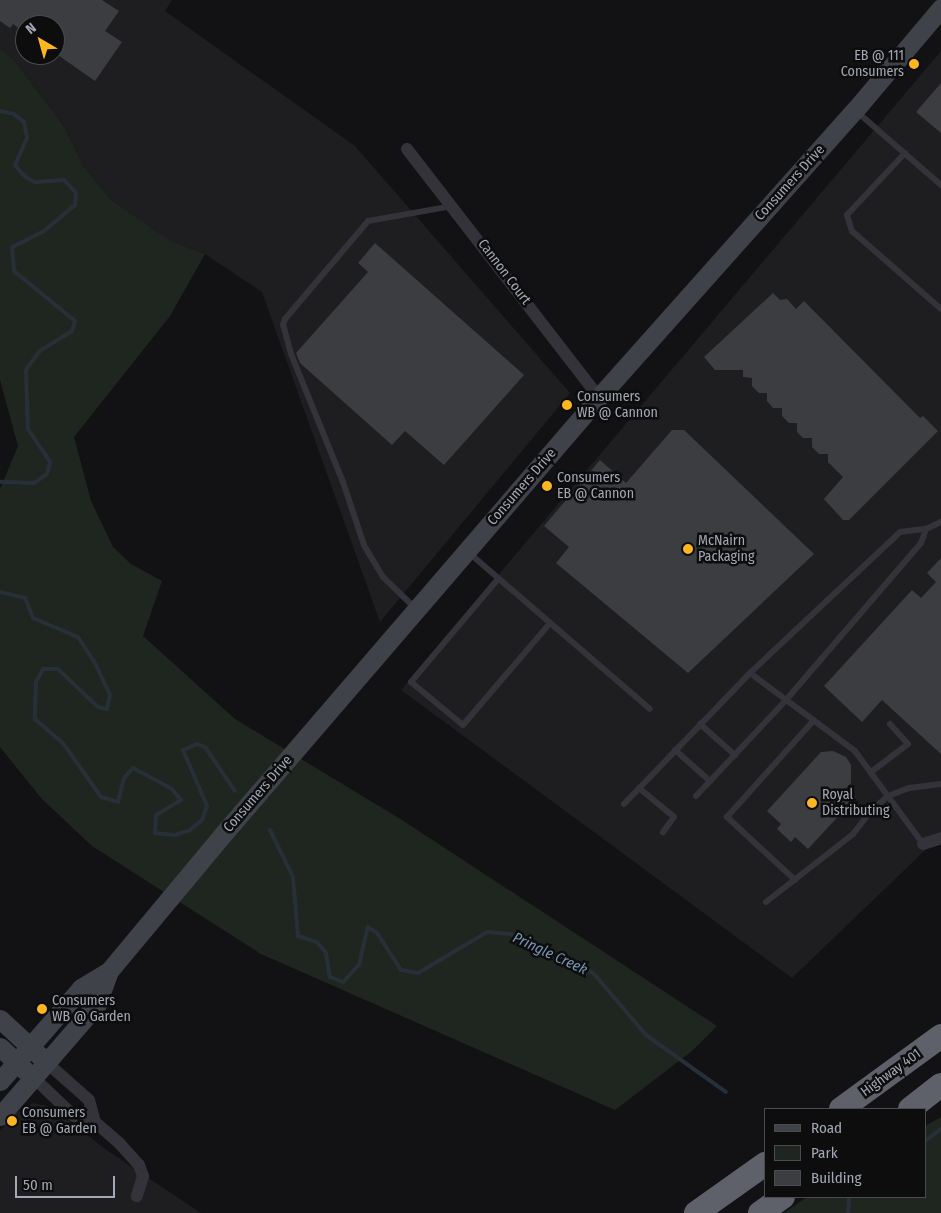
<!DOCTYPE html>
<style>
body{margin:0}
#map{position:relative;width:941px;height:1213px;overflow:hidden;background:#121214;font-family:"Fira Sans Condensed",sans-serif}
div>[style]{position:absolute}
.built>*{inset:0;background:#1e1e21}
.green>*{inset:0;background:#1e261f}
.stream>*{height:4px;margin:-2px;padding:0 2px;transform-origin:2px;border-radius:2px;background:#273038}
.building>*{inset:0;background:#3c3d41}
.lane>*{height:6px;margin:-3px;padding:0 3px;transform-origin:3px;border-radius:3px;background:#333339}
.street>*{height:12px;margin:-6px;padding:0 6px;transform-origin:6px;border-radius:6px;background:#333339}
.secondary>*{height:19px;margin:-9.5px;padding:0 9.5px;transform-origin:9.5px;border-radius:9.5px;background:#404249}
.highway>*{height:24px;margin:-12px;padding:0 12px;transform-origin:12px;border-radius:12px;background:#5e616a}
.dots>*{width:14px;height:14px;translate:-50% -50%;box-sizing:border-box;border:2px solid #0d0d0e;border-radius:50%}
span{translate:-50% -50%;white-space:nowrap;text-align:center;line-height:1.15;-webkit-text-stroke:5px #0d0d0e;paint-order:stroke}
.poi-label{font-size:14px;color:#a2a8b5}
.right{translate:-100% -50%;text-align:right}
.left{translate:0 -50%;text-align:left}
.street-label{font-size:14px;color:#a2a8b5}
.water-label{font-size:15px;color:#7696b3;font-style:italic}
.legend{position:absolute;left:764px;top:1108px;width:162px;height:90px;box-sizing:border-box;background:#0d0d0e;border:1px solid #494b51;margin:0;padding:6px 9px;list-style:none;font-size:15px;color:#a2a8b5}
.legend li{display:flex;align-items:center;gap:10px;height:25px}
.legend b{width:25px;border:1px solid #494b51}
.north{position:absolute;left:15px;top:15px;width:50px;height:50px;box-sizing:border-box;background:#0d0d0e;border:1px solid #494b51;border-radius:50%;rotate:322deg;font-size:14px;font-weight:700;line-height:20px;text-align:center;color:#a2a8b5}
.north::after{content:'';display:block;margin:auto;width:18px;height:22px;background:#fdb520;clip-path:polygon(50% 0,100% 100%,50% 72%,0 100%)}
.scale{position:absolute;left:15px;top:1176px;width:100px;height:22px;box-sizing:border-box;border:2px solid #a2a8b5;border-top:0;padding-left:6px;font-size:15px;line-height:18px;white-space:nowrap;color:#a2a8b5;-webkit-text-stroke:4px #0d0d0e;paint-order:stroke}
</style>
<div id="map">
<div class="built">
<i style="clip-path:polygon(evenodd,0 0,172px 0,165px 11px,355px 146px,570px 393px,380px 622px,262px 292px,205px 254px,171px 241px,111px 200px,84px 167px,63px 125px,13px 59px,0 49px,0 0,25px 25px,55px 25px,55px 55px,25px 55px,25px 25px)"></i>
<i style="clip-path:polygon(941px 51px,941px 835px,792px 978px,401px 690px)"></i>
<i style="clip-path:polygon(33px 1103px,52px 1107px,105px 1149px,201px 1213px,0 1213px,0 1131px,16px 1113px)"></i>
</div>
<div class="green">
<i style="clip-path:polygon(0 49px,13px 59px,63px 125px,84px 167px,111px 200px,171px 241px,205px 254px,170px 316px,74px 437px,91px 501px,113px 547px,131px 564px,162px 581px,143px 636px,235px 719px,402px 820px,717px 1026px,692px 1051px,615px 1110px,261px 954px,92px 846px,42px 799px,0 747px,0 489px,18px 446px,0 380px)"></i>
<i style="clip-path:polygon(941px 1117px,941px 1213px,784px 1213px,807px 1197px,925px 1197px,925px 1126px)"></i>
</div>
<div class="stream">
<i style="left:0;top:111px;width:14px;rotate:12deg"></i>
<i style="left:14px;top:114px;width:13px;rotate:39deg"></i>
<i style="left:24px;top:122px;width:16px;rotate:79deg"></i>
<i style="left:27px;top:138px;width:30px;rotate:114deg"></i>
<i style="left:15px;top:165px;width:16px;rotate:50deg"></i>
<i style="left:25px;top:177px;width:11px;rotate:27deg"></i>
<i style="left:35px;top:182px;width:29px;rotate:-4deg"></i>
<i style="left:64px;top:180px;width:18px;rotate:47deg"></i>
<i style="left:76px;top:193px;width:12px;rotate:95deg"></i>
<i style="left:75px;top:205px;width:40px;rotate:140deg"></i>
<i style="left:44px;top:231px;width:36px;rotate:153deg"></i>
<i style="left:12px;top:247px;width:24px;rotate:85deg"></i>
<i style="left:14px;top:271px;width:79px;rotate:39.3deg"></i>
<i style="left:75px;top:321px;width:10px;rotate:107deg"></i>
<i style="left:72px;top:331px;width:39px;rotate:148deg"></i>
<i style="left:39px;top:352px;width:22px;rotate:126deg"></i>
<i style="left:26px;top:370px;width:59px;rotate:88.1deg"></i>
<i style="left:28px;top:429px;width:40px;rotate:56deg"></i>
<i style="left:50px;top:462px;width:12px;rotate:104deg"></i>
<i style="left:47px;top:474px;width:16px;rotate:145deg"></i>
<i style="left:34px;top:483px;width:34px;rotate:-178deg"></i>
<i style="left:0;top:592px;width:26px;rotate:13deg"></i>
<i style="left:25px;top:598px;width:22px;rotate:68deg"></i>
<i style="left:33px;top:618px;width:49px;rotate:22.9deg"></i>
<i style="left:78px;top:637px;width:33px;rotate:57deg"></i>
<i style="left:96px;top:665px;width:33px;rotate:65deg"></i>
<i style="left:110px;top:695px;width:14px;rotate:102deg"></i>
<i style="left:107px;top:709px;width:9px;rotate:-167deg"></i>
<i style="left:98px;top:707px;width:55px;rotate:-136.5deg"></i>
<i style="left:58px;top:669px;width:15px;rotate:180deg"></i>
<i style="left:43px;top:669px;width:15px;rotate:118deg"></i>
<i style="left:36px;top:682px;width:37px;rotate:92deg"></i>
<i style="left:35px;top:719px;width:37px;rotate:41deg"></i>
<i style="left:63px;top:743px;width:66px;rotate:54.9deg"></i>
<i style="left:101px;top:797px;width:18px;rotate:16deg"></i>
<i style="left:118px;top:802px;width:25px;rotate:-76deg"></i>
<i style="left:124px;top:778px;width:13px;rotate:-48deg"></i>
<i style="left:133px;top:768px;width:44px;rotate:28.3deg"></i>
<i style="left:172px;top:789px;width:14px;rotate:51deg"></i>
<i style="left:181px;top:800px;width:29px;rotate:149deg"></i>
<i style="left:156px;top:815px;width:18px;rotate:93deg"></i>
<i style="left:155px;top:833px;width:20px;rotate:6deg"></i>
<i style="left:175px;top:835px;width:16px;rotate:-18deg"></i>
<i style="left:190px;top:830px;width:16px;rotate:-40deg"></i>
<i style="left:202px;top:820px;width:15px;rotate:-70deg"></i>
<i style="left:207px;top:806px;width:61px;rotate:-113.2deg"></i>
<i style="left:183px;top:750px;width:15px;rotate:-23deg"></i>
<i style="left:197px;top:744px;width:9px;rotate:21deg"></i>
<i style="left:205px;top:747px;width:53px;rotate:55.7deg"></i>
<i style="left:270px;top:830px;width:52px;rotate:63.9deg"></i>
<i style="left:293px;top:877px;width:59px;rotate:85.2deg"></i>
<i style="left:298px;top:936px;width:20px;rotate:18deg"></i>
<i style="left:317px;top:942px;width:14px;rotate:51deg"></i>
<i style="left:326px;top:953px;width:24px;rotate:81deg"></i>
<i style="left:330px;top:977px;width:14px;rotate:21deg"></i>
<i style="left:343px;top:982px;width:23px;rotate:-47deg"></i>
<i style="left:359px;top:965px;width:39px;rotate:-77deg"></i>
<i style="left:368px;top:927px;width:11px;rotate:34deg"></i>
<i style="left:377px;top:933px;width:44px;rotate:57deg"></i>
<i style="left:401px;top:970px;width:17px;rotate:10deg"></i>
<i style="left:418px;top:973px;width:80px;rotate:-30.7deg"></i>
<i style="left:487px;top:932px;width:24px;rotate:5deg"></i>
<i style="left:511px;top:934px;width:45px;rotate:29.4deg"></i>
<i style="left:550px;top:956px;width:31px;rotate:15deg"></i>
<i style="left:580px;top:964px;width:19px;rotate:36deg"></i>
<i style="left:595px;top:975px;width:79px;rotate:49.6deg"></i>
<i style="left:646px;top:1035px;width:98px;rotate:35.5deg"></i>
<i style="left:925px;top:1141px;width:20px;rotate:-37deg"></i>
<i style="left:848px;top:1213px;width:16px;rotate:-86deg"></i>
</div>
<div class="building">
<i style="clip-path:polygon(0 0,102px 0,119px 11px,105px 31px,122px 42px,95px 81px,55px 53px,55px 25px,25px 25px,25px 33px,13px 24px,10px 28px,0 21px)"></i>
<i style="clip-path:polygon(941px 83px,941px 133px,916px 112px)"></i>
<i style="clip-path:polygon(375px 243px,524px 375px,444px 465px,405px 431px,392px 445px,300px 363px,296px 353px,368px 272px,358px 263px)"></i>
<i style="clip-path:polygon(773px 293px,780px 300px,787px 299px,796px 309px,804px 301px,920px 418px,923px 416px,938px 431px,849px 520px,843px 520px,824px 499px,843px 477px,828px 462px,828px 454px,819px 454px,812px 447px,812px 438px,803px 438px,797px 432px,797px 423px,789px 423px,782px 416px,782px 408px,773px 408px,767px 401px,767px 393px,759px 393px,752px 386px,752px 378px,743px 377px,743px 370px,715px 370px,704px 357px)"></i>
<i style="clip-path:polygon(672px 430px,684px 430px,814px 554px,688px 673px,556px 563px,569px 547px,544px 526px,600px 460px,626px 483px)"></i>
<i style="clip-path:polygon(941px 558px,941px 754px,882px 700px,862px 722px,824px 686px,912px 590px,921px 598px,936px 582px,927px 573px)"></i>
<i style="clip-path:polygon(833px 751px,846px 757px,851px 765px,851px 783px,846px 788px,856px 797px,808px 849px,795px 837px,791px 842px,777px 829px,781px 824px,767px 811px,821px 752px)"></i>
</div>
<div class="lane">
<i style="left:856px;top:111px;width:113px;rotate:41deg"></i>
<i style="left:905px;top:153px;width:85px;rotate:133.1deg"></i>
<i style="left:847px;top:215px;width:17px;rotate:73deg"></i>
<i style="left:852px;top:231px;width:118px;rotate:41.2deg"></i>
<i style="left:468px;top:552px;width:240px;rotate:40.8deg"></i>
<i style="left:498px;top:579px;width:135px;rotate:130.2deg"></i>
<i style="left:411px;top:682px;width:67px;rotate:39.6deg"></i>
<i style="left:463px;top:725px;width:134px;rotate:-49.5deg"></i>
<i style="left:415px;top:608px;width:45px;rotate:-135.9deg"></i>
<i style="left:383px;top:577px;width:37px;rotate:-121deg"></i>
<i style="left:364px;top:545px;width:66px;rotate:-108.4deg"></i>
<i style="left:343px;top:482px;width:138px;rotate:-112.1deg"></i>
<i style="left:291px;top:354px;width:30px;rotate:-105deg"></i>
<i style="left:283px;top:325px;width:6px;rotate:-72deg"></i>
<i style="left:285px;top:319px;width:128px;rotate:-49.7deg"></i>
<i style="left:368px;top:221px;width:85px;rotate:-10.1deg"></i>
<i style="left:700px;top:724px;width:47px;rotate:41.5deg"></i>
<i style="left:675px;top:750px;width:47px;rotate:41.5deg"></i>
<i style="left:871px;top:772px;width:46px;rotate:-37.1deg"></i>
<i style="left:908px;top:744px;width:27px;rotate:-132deg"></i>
<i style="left:639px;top:788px;width:45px;rotate:39.6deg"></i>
<i style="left:674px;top:817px;width:19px;rotate:126deg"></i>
<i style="left:696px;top:796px;width:132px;rotate:-46.8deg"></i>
<i style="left:786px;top:700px;width:207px;rotate:-49.3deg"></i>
<i style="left:921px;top:543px;width:15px;rotate:-70deg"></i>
<i style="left:624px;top:804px;width:182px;rotate:-46.1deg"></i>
<i style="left:923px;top:844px;width:115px;rotate:-126.2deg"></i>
<i style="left:855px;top:751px;width:131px;rotate:-143.4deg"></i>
<i style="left:750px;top:673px;width:206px;rotate:-43.2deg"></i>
<i style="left:900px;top:532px;width:26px;rotate:-7deg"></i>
<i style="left:926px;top:529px;width:17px;rotate:-25deg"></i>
<i style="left:795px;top:880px;width:93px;rotate:-137.2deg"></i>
<i style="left:727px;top:817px;width:130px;rotate:-48.1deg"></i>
<i style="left:766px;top:902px;width:110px;rotate:-38deg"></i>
<i style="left:853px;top:834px;width:28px;rotate:-52deg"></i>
<i style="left:870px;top:812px;width:24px;rotate:-42deg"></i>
<i style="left:888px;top:796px;width:22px;rotate:-21deg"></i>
<i style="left:909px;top:788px;width:32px;rotate:-7deg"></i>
</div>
<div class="street">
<i style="left:407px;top:149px;width:314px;rotate:52.3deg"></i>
<i style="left:923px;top:844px;width:19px;rotate:-18deg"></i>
<i style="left:46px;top:1062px;width:57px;rotate:41.5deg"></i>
<i style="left:89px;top:1100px;width:23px;rotate:75deg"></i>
<i style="left:33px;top:1077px;width:57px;rotate:43.6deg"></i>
<i style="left:74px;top:1116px;width:22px;rotate:16deg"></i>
<i style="left:95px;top:1122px;width:33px;rotate:41deg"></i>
<i style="left:120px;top:1144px;width:28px;rotate:48deg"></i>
<i style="left:139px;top:1165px;width:12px;rotate:70deg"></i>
<i style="left:143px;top:1176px;width:21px;rotate:107deg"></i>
</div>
<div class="secondary">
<i style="left:0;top:1019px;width:54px;rotate:42.8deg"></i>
<i style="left:0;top:1047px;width:34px;rotate:43deg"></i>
<i style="left:0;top:1081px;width:123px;rotate:-48.9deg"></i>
<i style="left:81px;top:988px;width:33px;rotate:-31deg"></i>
<i style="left:0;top:1116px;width:148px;rotate:-49.1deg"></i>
<i style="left:97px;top:1004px;width:35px;rotate:-70deg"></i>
<i style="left:109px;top:971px;width:180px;rotate:-50.2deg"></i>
<i style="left:224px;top:833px;width:575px;rotate:-49.3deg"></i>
<i style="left:599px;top:397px;width:385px;rotate:-48.3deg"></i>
<i style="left:855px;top:110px;width:133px;rotate:-49.9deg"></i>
</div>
<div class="highway">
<i style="left:841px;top:1109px;width:124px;rotate:-36.1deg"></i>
<i style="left:910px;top:1109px;width:39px;rotate:-38deg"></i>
<i style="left:696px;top:1213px;width:85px;rotate:-35.4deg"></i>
<i style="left:760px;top:1213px;width:28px;rotate:-35deg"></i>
</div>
<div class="dots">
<i style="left:914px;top:64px;background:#fdb520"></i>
<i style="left:567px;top:405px;background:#fdb520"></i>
<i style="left:547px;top:486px;background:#fdb520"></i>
<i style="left:688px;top:549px;background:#fdb520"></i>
<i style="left:812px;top:803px;background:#fdb520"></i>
<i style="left:42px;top:1009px;background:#fdb520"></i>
<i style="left:12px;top:1121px;background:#fdb520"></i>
</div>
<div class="poi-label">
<span class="right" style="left:904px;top:64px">EB @ 111<br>Consumers</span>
<span class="left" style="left:577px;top:405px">Consumers<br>WB @ Cannon</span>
<span class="left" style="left:557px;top:486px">Consumers<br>EB @ Cannon</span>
<span class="left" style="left:698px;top:549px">McNairn<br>Packaging</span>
<span class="left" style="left:822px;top:803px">Royal<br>Distributing</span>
<span class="left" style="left:52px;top:1009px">Consumers<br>WB @ Garden</span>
<span class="left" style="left:22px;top:1121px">Consumers<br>EB @ Garden</span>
</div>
<div class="street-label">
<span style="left:790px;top:183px;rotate:-48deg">Consumers Drive</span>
<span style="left:504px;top:272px;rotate:53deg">Cannon Court</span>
<span style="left:522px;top:487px;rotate:-49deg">Consumers Drive</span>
<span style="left:258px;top:794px;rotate:-49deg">Consumers Drive</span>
<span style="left:891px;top:1073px;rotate:-36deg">Highway 401</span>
</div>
<div class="water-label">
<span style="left:550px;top:954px;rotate:25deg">Pringle Creek</span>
</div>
<ul class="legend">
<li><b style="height:6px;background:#404249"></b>Road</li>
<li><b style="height:14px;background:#1e261f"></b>Park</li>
<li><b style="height:14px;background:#3c3d41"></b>Building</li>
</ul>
<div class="north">N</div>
<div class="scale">50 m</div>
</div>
